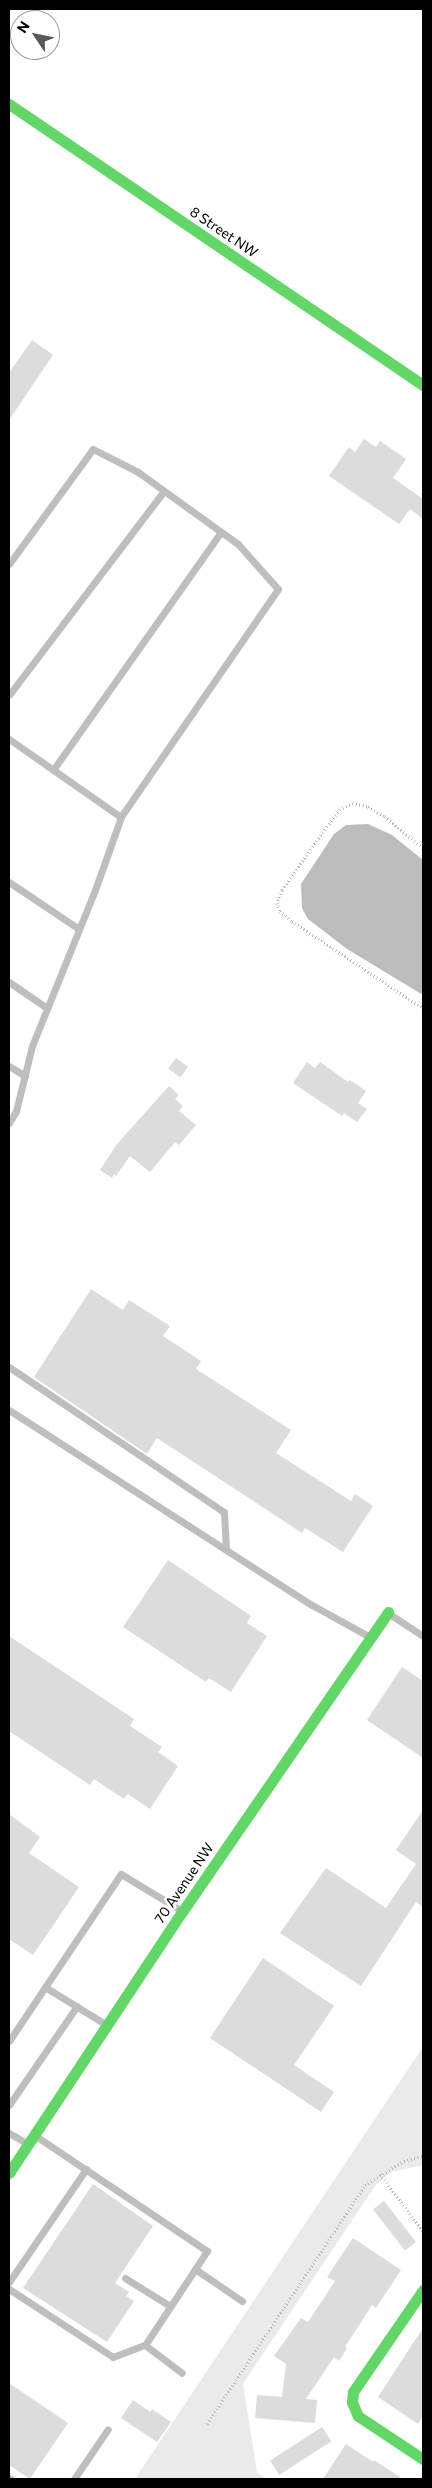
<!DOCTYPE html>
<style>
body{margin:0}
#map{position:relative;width:432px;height:2488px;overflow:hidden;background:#fff;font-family:Commissioner,sans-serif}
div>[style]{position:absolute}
.green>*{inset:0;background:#eaeaea}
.water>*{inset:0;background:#bcbcbc}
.building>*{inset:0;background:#dcdcdc;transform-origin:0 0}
.path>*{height:3px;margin-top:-1.5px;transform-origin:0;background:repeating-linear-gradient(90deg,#b8b8b8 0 1px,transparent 0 3.5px)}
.lane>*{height:7px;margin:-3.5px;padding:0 3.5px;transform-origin:3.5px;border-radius:3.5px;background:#bebebe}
.fast>*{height:11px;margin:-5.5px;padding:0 5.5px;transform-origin:5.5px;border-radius:5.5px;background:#63d668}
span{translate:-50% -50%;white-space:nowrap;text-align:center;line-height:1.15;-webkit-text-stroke:5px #fff;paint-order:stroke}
.street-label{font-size:14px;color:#000}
.frame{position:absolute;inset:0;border:10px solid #000;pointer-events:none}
.north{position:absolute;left:10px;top:10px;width:50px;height:50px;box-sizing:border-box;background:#fff;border:1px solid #999;border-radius:50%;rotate:304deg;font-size:14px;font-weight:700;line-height:20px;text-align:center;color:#000}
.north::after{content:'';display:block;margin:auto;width:18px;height:22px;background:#595959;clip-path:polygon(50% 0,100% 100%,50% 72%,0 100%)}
</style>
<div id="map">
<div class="green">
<i style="clip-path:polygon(423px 2047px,423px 2165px,391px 2172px,375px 2186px,243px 2384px,257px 2473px,267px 2479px,135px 2479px)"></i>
</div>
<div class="water">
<i style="clip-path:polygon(368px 824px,392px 835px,423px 860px,423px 995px,347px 949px,308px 919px,302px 908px,301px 884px,334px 834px,346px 825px)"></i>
</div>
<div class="building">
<i style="clip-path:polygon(32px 340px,53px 355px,9px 420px,9px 373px)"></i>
<i style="clip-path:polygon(364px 439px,376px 447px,380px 441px,406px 459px,393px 478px,423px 499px,423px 519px,410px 509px,399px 524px,329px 476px,349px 447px,355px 452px)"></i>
<i style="left:176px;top:1058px;width:15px;height:13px;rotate:37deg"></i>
<i style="clip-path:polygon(307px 1062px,315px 1068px,320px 1062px,348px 1082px,350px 1080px,366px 1091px,358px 1103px,367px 1109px,357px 1122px,344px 1113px,342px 1116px,293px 1083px)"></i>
<i style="clip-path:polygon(169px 1086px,179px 1095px,175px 1099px,183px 1106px,179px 1111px,196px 1125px,179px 1145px,175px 1142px,150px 1172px,130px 1156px,116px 1176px,114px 1174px,112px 1178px,100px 1170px,117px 1144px)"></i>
<i style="clip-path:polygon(91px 1289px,123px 1310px,129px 1300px,170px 1326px,163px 1336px,201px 1361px,196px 1369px,291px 1430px,276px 1453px,351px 1501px,355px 1494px,373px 1506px,343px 1552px,305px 1528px,302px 1533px,157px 1438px,147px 1454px,34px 1377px)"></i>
<i style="clip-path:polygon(168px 1560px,251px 1616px,247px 1623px,267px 1636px,231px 1692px,209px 1678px,206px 1682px,123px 1627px)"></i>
<i style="clip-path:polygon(9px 1636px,134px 1719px,130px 1726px,162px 1747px,158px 1752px,178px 1766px,150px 1809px,128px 1794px,124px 1799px,94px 1779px,90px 1785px,9px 1731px)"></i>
<i style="clip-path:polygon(402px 1667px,423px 1681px,423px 1758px,367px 1720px)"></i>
<i style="clip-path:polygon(423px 1810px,423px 1907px,416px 1902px,361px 1986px,280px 1933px,326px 1868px,386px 1908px,416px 1864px,396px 1850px)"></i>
<i style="clip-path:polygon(9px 1814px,40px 1837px,29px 1853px,79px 1887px,33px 1955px,9px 1939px)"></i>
<i style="clip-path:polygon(263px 1958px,334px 2006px,294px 2065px,334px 2092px,321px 2112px,210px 2038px)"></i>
<i style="clip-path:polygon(93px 2184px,153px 2226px,115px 2283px,129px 2292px,126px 2296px,134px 2301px,107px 2342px,23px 2288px)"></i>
<i style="left:384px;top:2201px;width:52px;height:14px;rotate:52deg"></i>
<i style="clip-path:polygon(353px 2238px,401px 2270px,376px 2308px,372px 2305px,345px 2347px,347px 2348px,339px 2361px,334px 2357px,306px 2399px,317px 2400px,315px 2423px,255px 2418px,257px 2395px,282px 2397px,286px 2364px,274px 2356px,301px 2318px,308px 2322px,335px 2281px,327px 2277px)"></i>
<i style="clip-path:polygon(423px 2328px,423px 2415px,418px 2424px,378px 2397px)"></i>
<i style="clip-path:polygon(9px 2383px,68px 2423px,30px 2479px,9px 2465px)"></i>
<i style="clip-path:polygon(133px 2400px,150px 2412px,152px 2409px,171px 2422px,157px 2442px,121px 2418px)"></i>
<i style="left:322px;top:2427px;width:17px;height:62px;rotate:57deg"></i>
<i style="clip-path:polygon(346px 2444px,373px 2462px,374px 2460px,403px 2479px,323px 2479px)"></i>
</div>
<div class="path">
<i style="left:423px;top:848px;width:50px;rotate:-140.6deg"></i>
<i style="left:384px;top:816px;width:20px;rotate:-150deg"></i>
<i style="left:367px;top:806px;width:14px;rotate:-168deg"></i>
<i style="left:353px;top:803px;width:14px;rotate:155deg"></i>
<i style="left:340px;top:809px;width:21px;rotate:127deg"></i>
<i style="left:327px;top:826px;width:78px;rotate:125.1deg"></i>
<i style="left:282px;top:890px;width:14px;rotate:111deg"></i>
<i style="left:277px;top:903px;width:9px;rotate:69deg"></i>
<i style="left:280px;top:911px;width:16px;rotate:40deg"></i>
<i style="left:292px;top:921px;width:157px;rotate:33.6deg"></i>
<i style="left:380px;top:2174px;width:71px;rotate:53deg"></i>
<i style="left:207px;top:2424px;width:287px;rotate:-56.5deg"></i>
<i style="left:365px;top:2185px;width:46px;rotate:-31.6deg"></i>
<i style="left:404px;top:2161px;width:20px;rotate:-15deg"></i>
</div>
<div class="lane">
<i style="left:9px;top:564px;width:142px;rotate:-53.9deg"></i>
<i style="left:93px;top:449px;width:51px;rotate:27.1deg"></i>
<i style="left:138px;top:472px;width:123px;rotate:35.8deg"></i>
<i style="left:238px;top:544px;width:60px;rotate:48.4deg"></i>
<i style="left:278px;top:589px;width:277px;rotate:124.6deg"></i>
<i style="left:9px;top:695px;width:256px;rotate:-52.8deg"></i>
<i style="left:9px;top:739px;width:136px;rotate:34.9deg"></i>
<i style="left:121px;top:817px;width:77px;rotate:109.6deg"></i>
<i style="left:95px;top:890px;width:168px;rotate:112deg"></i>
<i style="left:32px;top:1046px;width:67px;rotate:103.8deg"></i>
<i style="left:16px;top:1111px;width:14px;rotate:120deg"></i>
<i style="left:53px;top:770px;width:291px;rotate:-54.8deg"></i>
<i style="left:9px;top:882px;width:84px;rotate:33.9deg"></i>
<i style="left:9px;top:982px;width:46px;rotate:34.4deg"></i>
<i style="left:9px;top:1066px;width:19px;rotate:32deg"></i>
<i style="left:9px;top:1367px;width:259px;rotate:34deg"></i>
<i style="left:224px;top:1512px;width:37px;rotate:87deg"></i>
<i style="left:9px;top:1410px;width:360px;rotate:32.8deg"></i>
<i style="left:312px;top:1605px;width:66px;rotate:28.9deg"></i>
<i style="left:388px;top:1613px;width:42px;rotate:33.3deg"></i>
<i style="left:45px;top:1987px;width:73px;rotate:31.5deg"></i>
<i style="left:9px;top:2041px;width:201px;rotate:-56.2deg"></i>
<i style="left:121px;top:1874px;width:71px;rotate:31.2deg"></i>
<i style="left:9px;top:2105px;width:120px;rotate:-55.5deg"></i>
<i style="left:9px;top:2133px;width:20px;rotate:30deg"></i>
<i style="left:195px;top:2269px;width:57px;rotate:34.2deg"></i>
<i style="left:125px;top:2278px;width:53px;rotate:31.9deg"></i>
<i style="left:9px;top:2282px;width:137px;rotate:-55.7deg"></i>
<i style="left:9px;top:2289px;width:124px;rotate:33.2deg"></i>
<i style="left:113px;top:2357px;width:34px;rotate:-21deg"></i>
<i style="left:145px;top:2345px;width:113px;rotate:-56.6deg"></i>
<i style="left:207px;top:2251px;width:206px;rotate:-146.1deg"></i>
<i style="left:145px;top:2345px;width:46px;rotate:37.1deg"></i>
<i style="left:9px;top:2478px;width:2px;rotate:27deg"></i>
<i style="left:74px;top:2479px;width:60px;rotate:-55.8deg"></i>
</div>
<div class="fast">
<i style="left:9px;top:104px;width:500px;rotate:34.17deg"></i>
<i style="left:9px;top:2173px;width:313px;rotate:-56.5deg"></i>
<i style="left:182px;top:1912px;width:364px;rotate:-55.5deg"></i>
<i style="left:423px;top:2290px;width:124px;rotate:124.5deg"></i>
<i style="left:353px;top:2392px;width:10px;rotate:96deg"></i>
<i style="left:352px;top:2402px;width:15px;rotate:67deg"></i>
<i style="left:358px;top:2416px;width:78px;rotate:33.5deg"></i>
</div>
<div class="street-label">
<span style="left:224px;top:232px;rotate:34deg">8 Street NW</span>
<span style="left:184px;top:1883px;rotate:-56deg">70 Avenue NW</span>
</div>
<div class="frame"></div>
<div class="north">N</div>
</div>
